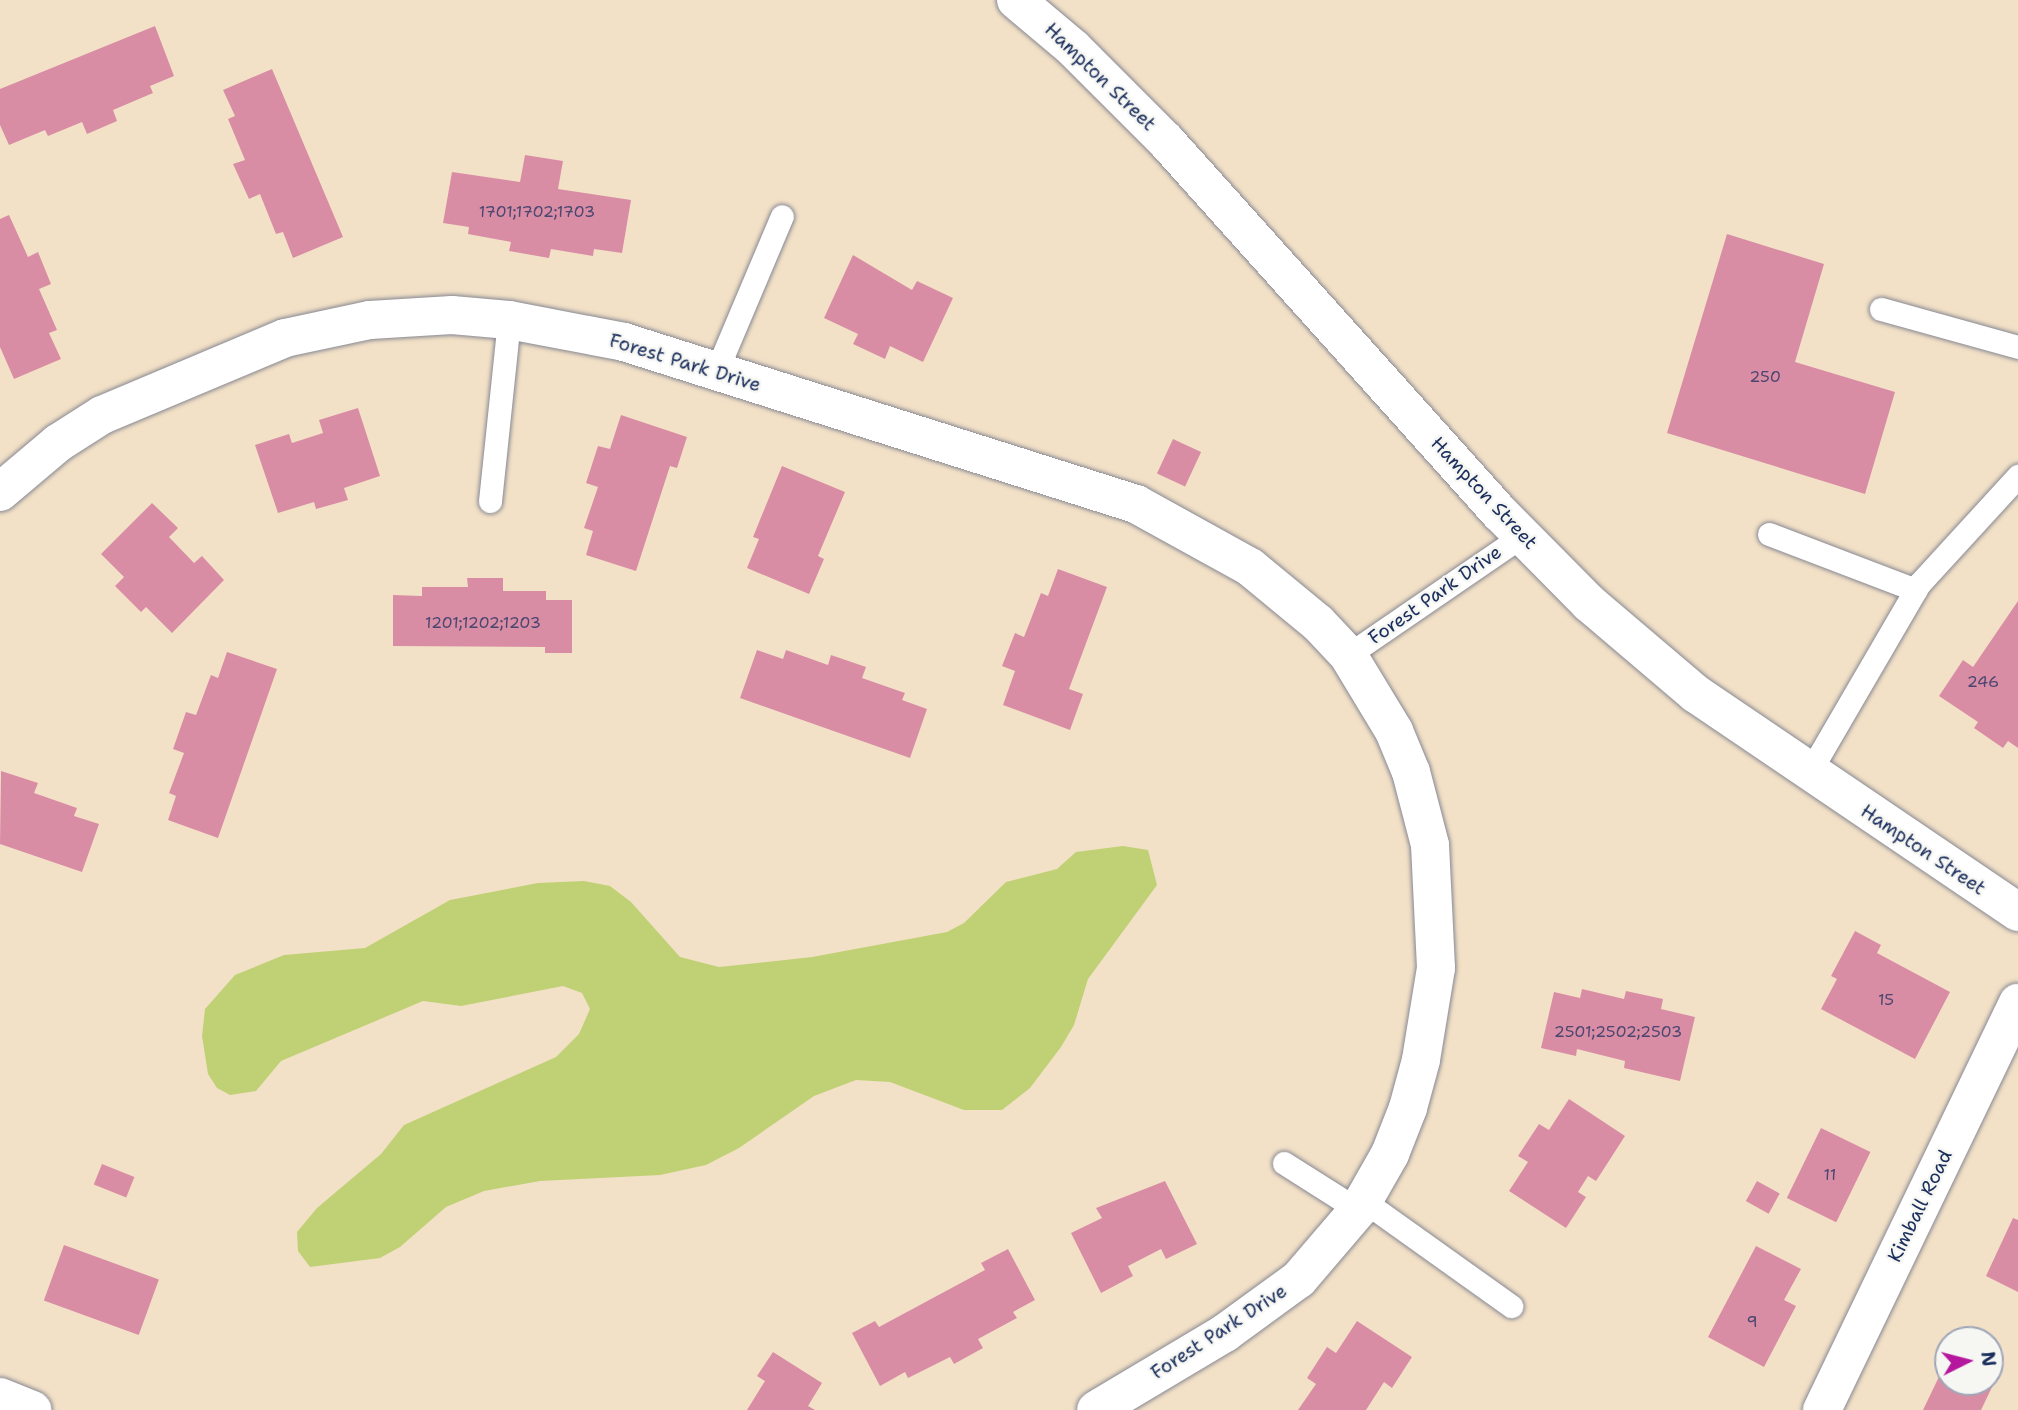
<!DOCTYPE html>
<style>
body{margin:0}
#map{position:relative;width:2018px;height:1410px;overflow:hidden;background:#f3e1c7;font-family:"Shantell Sans",sans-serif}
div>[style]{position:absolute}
.green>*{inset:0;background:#bfd174}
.building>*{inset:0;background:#d98da5;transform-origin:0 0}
.roads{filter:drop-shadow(0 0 2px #878892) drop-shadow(0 0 2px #878892)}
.service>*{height:23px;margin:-11.5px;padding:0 11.5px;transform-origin:11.5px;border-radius:11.5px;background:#fff}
.minor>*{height:38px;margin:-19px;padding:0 19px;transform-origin:19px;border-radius:19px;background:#fff}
.tertiary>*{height:38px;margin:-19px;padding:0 19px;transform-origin:19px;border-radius:19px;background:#fff}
span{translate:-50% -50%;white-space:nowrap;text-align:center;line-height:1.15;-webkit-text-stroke:5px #f6f6f2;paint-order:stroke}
.number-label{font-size:16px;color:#4a4670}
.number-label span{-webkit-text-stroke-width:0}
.street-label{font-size:19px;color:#1b2f5e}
.north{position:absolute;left:1934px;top:1326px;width:70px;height:70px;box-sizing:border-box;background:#f6f6f2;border:2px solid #9ea6b7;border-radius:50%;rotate:84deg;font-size:19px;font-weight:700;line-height:28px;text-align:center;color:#1b2f5e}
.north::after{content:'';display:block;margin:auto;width:24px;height:32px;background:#b5179e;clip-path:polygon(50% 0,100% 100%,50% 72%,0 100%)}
</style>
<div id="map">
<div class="green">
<i style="clip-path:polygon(1123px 846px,1148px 850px,1157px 885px,1088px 979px,1074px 1025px,1061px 1047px,1030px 1088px,1002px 1110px,964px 1110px,890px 1082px,856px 1080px,814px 1096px,739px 1148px,706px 1165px,660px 1175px,540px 1181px,484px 1191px,446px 1207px,400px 1247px,380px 1258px,310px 1267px,298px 1251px,297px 1232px,317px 1208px,381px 1154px,404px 1125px,556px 1057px,579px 1034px,590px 1009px,582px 993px,563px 986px,461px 1006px,423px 1001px,281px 1061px,256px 1091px,230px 1095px,217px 1088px,208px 1074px,202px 1036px,205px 1009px,235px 975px,284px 955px,365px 948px,450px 900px,538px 883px,584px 881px,610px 886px,631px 902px,680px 957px,719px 967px,812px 957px,947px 932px,964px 923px,1006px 882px,1057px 869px,1076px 852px)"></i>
</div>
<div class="building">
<i style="clip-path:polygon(155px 26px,174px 76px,150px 86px,153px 93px,113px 110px,117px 121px,87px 134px,82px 122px,48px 136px,45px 130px,9px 145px,0 125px,0 89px)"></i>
<i style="clip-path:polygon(272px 69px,343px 237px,293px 258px,283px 232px,276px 234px,260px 194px,249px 199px,233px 164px,245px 160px,228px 119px,235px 116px,223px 90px)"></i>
<i style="clip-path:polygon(525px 155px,563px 161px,558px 189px,631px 200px,622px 253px,594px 249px,593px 256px,551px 249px,549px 258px,509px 251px,511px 242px,468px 234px,469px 227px,443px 223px,452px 172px,520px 182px)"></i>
<i style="clip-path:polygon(9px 215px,28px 257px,38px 252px,51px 284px,39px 289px,57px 330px,49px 333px,61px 359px,14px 379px,0 347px,0 219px)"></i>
<i style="clip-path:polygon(1727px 234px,1824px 264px,1795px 362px,1895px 392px,1865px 494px,1667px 433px)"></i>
<i style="clip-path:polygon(853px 255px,912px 290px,917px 281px,953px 298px,923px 362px,890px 346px,885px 359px,853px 344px,858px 334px,824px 318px)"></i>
<i style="clip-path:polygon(358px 408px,380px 476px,344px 488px,348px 500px,316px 509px,314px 502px,278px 513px,255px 445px,289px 434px,292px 443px,323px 433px,319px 420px)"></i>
<i style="clip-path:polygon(621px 415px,687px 437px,677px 468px,670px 466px,636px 571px,586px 555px,593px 531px,584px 528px,598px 487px,586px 483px,598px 446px,610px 449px)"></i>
<i style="left:1173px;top:439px;width:31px;height:38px;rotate:25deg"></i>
<i style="clip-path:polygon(782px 466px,845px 492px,818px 556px,824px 559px,809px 594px,747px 568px,759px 539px,753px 537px)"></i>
<i style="clip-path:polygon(152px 503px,178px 528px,169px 537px,194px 563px,202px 556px,224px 580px,172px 633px,146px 607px,141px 612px,115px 586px,124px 577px,101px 554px)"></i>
<i style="clip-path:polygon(1058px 569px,1107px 587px,1069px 689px,1083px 694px,1070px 730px,1003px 705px,1015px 671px,1002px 666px,1015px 633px,1024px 637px,1041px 593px,1048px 596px)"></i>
<i style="clip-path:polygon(467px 578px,503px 578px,503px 591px,546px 591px,546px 600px,572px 600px,572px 653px,545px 653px,545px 647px,393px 646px,393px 595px,422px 596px,422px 587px,468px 587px)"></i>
<i style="clip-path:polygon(2018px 601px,2018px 748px,2008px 741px,2003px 748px,1974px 728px,1978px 722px,1939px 696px,1963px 660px,1973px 667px)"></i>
<i style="clip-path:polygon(757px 650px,783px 659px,786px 650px,828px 665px,831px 655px,866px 667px,862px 678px,905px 693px,902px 700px,927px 709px,910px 758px,740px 698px)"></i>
<i style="clip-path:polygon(227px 652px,277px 669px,218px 838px,168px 820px,176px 796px,169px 793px,184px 753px,173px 749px,186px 712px,196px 715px,211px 675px,218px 678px)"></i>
<i style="clip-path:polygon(1px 771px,38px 783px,34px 793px,77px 808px,74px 816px,99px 824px,82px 872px,0 844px)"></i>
<i style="clip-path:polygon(1855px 931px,1881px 945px,1877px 953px,1950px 992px,1915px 1059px,1821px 1009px,1837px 979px,1831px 976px)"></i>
<i style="clip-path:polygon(1582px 989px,1624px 999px,1626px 991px,1663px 999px,1661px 1009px,1695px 1017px,1680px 1081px,1624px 1068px,1625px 1061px,1577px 1049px,1576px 1056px,1541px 1048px,1554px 992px,1580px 998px)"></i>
<i style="clip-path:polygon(1569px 1099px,1625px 1136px,1596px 1181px,1588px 1176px,1578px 1192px,1586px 1197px,1566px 1228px,1509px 1191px,1528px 1162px,1518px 1156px,1539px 1124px,1549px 1130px)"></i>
<i style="left:1821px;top:1128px;width:55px;height:78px;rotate:26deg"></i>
<i style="left:102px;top:1164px;width:35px;height:22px;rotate:22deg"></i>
<i style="clip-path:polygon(1165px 1181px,1197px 1244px,1166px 1259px,1161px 1249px,1128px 1266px,1133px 1276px,1101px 1293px,1071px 1233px,1102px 1218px,1096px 1208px)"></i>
<i style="left:1757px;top:1181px;width:26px;height:23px;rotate:29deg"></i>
<i style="clip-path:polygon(2013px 1218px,2018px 1220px,2018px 1292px,1986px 1276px)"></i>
<i style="left:64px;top:1245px;width:101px;height:59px;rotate:20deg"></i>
<i style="clip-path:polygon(1756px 1246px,1801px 1269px,1784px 1300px,1796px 1306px,1764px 1367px,1708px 1337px)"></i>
<i style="clip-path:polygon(1008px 1249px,1035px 1300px,1013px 1312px,1017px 1318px,978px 1339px,983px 1348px,954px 1364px,950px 1357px,908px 1378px,905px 1372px,880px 1386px,852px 1333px,875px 1321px,879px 1327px,985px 1270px,981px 1263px)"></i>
<i style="clip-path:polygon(1357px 1321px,1412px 1357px,1392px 1388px,1384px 1382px,1366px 1410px,1298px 1410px,1316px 1384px,1307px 1378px,1327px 1347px,1336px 1353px)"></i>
<i style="clip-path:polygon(773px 1352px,822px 1383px,808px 1406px,815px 1410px,747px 1410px,765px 1381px,757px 1376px)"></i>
<i style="clip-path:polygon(1948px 1358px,1948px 1382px,1994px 1383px,1981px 1410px,1923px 1410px)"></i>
</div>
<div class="roads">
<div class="service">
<i style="left:1881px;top:309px;width:142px;rotate:15.5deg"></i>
<i style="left:716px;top:372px;width:169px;rotate:-67.1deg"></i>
<i style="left:490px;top:501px;width:182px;rotate:-84deg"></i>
<i style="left:1769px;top:534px;width:157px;rotate:20.9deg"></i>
<i style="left:1348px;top:655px;width:211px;rotate:-34.4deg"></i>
<i style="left:1809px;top:773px;width:219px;rotate:-59.8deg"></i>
<i style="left:1919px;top:584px;width:147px;rotate:-47.5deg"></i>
<i style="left:1284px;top:1163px;width:88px;rotate:32.4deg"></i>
<i style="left:1364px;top:1201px;width:181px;rotate:35.5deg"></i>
</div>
<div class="minor">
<i style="left:1016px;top:0;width:75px;rotate:40.1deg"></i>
<i style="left:1073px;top:48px;width:132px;rotate:45deg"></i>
<i style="left:1166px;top:141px;width:500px;rotate:48.1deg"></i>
<i style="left:1500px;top:513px;width:127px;rotate:45.3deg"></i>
<i style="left:1589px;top:603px;width:140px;rotate:40.4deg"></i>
<i style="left:1696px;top:694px;width:389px;rotate:34.1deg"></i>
<i style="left:0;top:492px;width:76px;rotate:-40.2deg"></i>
<i style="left:58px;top:443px;width:52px;rotate:-32.5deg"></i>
<i style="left:102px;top:415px;width:199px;rotate:-22.8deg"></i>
<i style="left:285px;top:338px;width:87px;rotate:-12deg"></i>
<i style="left:370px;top:320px;width:82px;rotate:-3.5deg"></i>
<i style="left:452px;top:315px;width:57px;rotate:5deg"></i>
<i style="left:509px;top:320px;width:117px;rotate:10.8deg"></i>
<i style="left:624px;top:342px;width:537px;rotate:17.56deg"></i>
<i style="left:1136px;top:504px;width:130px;rotate:28.9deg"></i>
<i style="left:1250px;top:567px;width:88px;rotate:39.5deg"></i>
<i style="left:1318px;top:623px;width:44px;rotate:46.8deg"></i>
<i style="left:1348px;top:655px;width:89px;rotate:58.8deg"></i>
<i style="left:1394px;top:731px;width:44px;rotate:67.5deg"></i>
<i style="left:1411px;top:772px;width:75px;rotate:75.4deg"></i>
<i style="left:1430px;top:845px;width:123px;rotate:87.2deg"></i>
<i style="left:1436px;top:968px;width:93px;rotate:99.3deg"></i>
<i style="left:1421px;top:1060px;width:50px;rotate:105.2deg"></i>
<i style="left:1408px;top:1108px;width:49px;rotate:111.4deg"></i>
<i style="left:1390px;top:1154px;width:64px;rotate:119.7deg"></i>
<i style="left:1358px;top:1210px;width:91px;rotate:130.5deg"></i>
<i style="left:1299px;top:1279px;width:92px;rotate:143.9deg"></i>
<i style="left:1225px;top:1333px;width:150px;rotate:149.2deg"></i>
<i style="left:1822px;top:1410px;width:452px;rotate:-64.3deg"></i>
</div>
<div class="tertiary">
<i style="left:0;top:1397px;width:35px;rotate:22deg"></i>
</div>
</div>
<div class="number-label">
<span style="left:537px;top:212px">1701;1702;1703</span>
<span style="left:1765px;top:377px">250</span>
<span style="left:483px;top:623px">1201;1202;1203</span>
<span style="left:1983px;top:682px">246</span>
<span style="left:1886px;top:1000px">15</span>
<span style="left:1618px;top:1032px">2501;2502;2503</span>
<span style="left:1830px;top:1175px">11</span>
<span style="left:1752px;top:1322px">9</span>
</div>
<div class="street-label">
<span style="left:1100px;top:77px;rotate:44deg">Hampton Street</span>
<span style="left:685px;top:363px;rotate:17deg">Forest Park Drive</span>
<span style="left:1484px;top:493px;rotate:47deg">Hampton Street</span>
<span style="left:1435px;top:595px;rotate:-35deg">Forest Park Drive</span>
<span style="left:1923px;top:850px;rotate:34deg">Hampton Street</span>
<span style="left:1920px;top:1206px;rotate:-64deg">Kimball Road</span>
<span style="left:1219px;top:1332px;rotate:-33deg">Forest Park Drive</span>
</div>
<div class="north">N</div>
</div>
